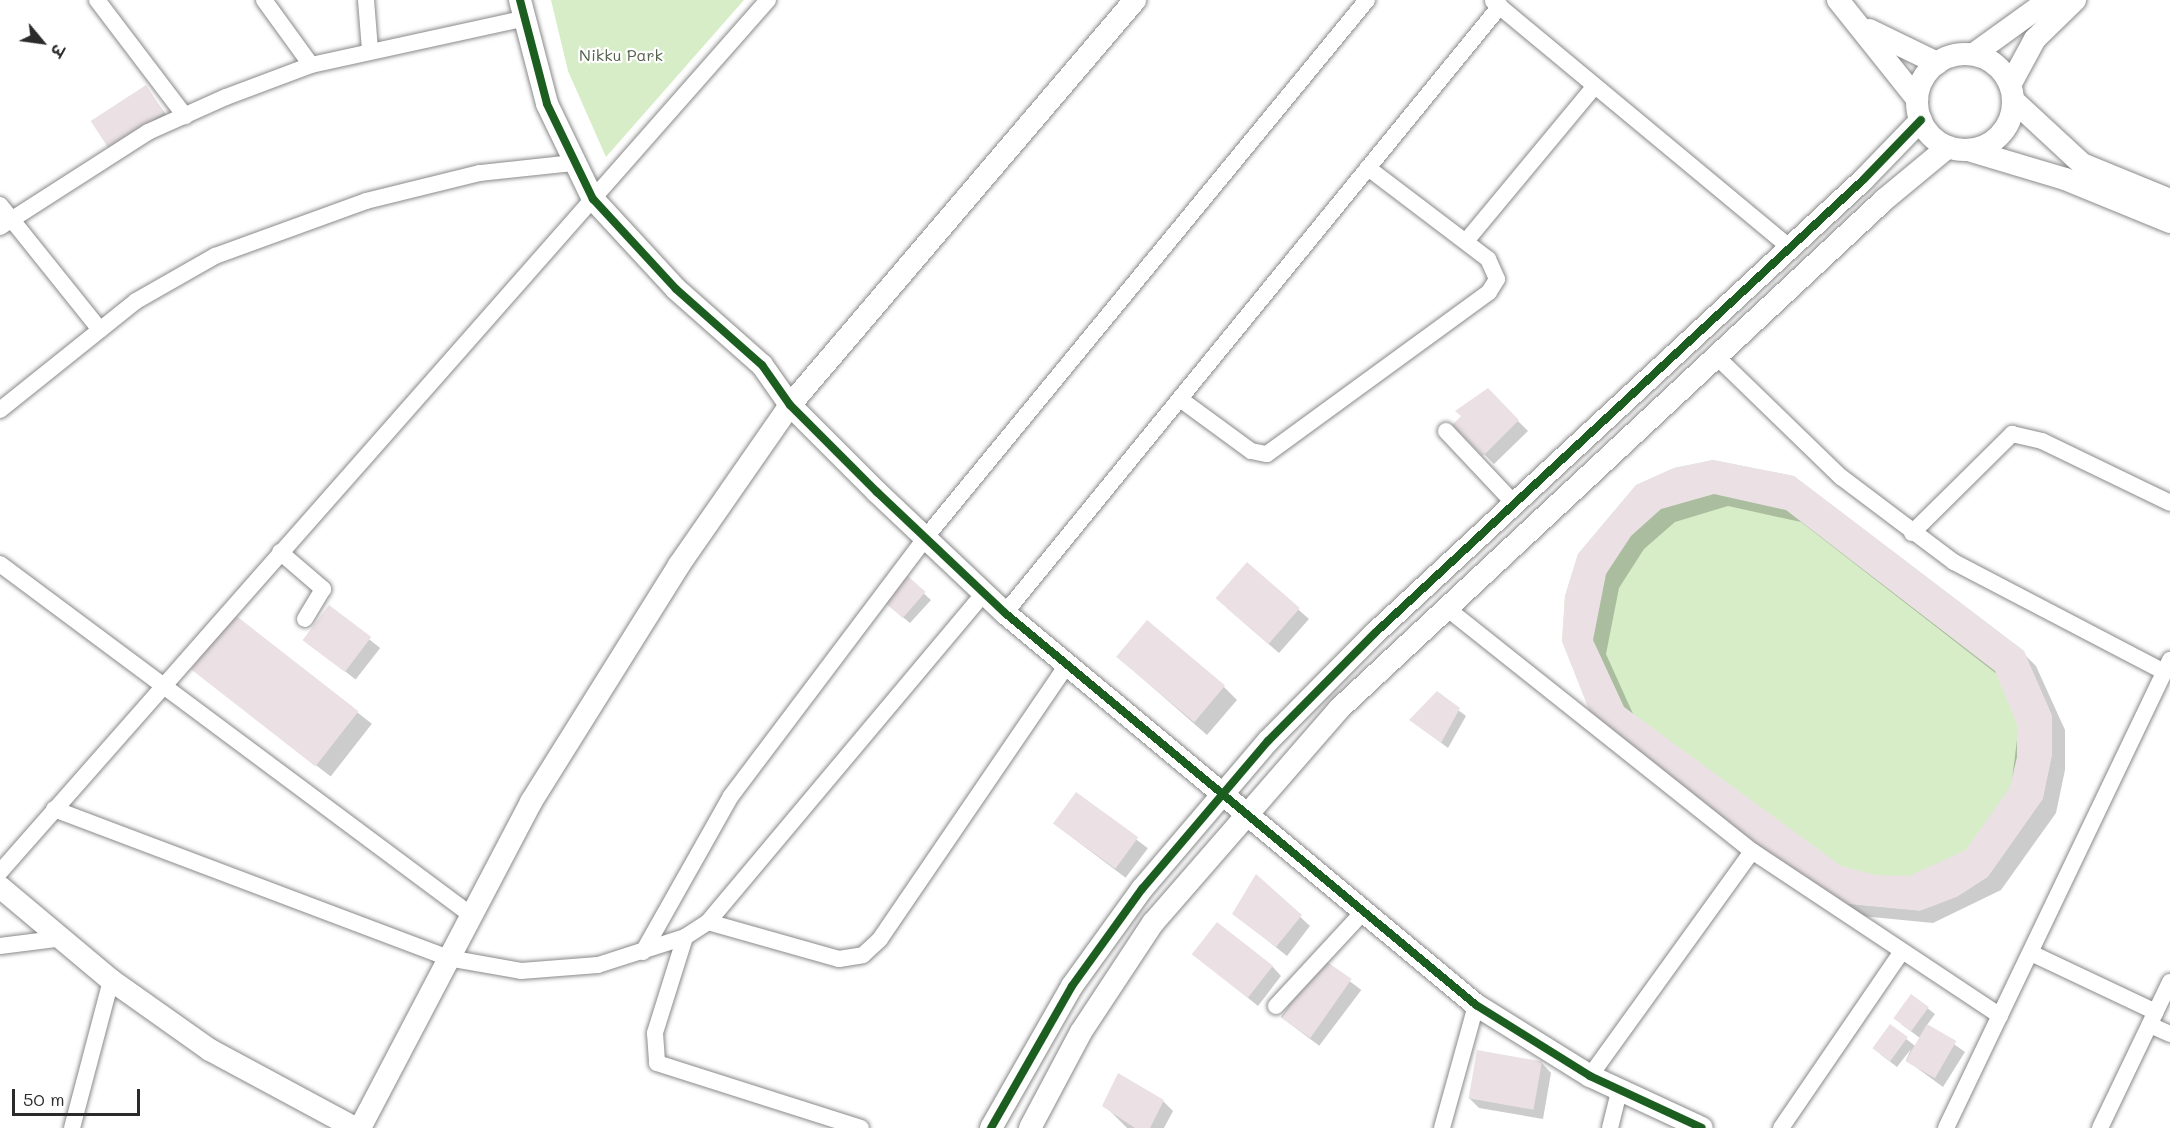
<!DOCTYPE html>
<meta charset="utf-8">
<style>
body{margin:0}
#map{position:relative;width:2170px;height:1128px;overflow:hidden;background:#fff;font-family:Mali,"Playpen Sans Deva",sans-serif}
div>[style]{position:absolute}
.green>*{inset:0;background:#d6edc7}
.shadow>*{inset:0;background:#0003;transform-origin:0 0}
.building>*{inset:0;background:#ebe1e5;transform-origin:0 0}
.roads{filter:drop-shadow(0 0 2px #8a8a8a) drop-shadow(0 0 2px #8a8a8a)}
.street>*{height:16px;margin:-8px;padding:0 8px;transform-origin:8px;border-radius:8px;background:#fff}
.secondary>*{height:22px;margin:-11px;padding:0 11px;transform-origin:11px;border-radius:11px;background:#fff}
.secondary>.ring{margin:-11px;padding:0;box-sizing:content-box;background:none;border:22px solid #fff;border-radius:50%}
.cycleway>*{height:8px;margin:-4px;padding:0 4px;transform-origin:4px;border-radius:4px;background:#1b5e20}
span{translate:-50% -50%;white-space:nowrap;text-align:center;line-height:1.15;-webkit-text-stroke:4.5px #fff;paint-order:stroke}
.park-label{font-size:16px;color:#54614c}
.north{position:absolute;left:12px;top:12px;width:60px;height:60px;-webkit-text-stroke:4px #fff;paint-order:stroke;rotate:119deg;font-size:16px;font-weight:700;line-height:24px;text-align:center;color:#2b2b2b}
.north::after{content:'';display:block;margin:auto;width:21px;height:27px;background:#2b2b2b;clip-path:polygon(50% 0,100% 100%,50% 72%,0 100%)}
.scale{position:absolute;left:12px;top:1089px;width:128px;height:27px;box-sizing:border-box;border:3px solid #2b2b2b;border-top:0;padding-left:8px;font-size:18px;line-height:21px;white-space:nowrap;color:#2b2b2b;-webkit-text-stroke:4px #fff;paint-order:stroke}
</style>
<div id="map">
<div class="green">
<i style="clip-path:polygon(551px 0,744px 0,606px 157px,568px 71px)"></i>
<i style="clip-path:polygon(1713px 460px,1794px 476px,2024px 651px,2052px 715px,2052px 756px,2043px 799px,1988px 877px,1957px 897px,1920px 911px,1836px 903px,1594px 722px,1562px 641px,1565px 596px,1578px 554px,1636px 485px,1674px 468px)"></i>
</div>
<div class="shadow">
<i style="clip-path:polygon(146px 87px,172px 123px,118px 157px,109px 147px)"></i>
<i style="clip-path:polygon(1488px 391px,1528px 431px,1494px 464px,1455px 425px,1463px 416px,1457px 411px)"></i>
<i style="clip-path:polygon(evenodd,1713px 461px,2023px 653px,2036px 666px,2065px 730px,2065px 770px,2056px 813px,2001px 890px,1933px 923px,1851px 915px,1595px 721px,1580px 555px,1713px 461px,1728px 506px,1801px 522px,1998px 675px,2019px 723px,2011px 788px,1967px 851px,1910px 877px,1875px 877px,1840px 867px,1634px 716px,1606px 654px,1619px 588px,1644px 549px,1675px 522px,1728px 506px)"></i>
<i style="clip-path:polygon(1247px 564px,1309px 619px,1279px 653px,1227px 608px)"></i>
<i style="clip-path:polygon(903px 574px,931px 600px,910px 623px,888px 605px)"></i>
<i style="left:329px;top:608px;width:65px;height:40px;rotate:38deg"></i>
<i style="left:234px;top:616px;width:175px;height:67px;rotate:38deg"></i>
<i style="clip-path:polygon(1118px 657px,1224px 687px,1237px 700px,1207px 735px)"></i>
<i style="clip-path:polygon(1437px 694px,1466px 716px,1448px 748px,1411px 720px)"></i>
<i style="left:1076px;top:794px;width:90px;height:37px;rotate:37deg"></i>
<i style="clip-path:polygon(1256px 876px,1310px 926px,1287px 956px,1234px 914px)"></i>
<i style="clip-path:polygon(1194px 954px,1272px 966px,1281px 976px,1258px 1006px)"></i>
<i style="left:1323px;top:961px;width:48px;height:70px;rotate:37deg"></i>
<i style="clip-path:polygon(1912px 996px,1935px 1014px,1927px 1025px,1965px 1052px,1943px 1087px,1906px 1060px,1911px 1049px,1897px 1067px,1880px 1054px,1890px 1026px,1915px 1046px,1920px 1038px,1901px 1024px)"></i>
<i style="clip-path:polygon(1542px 1063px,1551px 1073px,1543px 1119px,1479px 1108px,1469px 1098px)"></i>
<i style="clip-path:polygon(1163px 1101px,1173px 1111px,1164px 1128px,1127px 1128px,1104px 1105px)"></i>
</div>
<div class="building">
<i style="left:146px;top:85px;width:33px;height:66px;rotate:57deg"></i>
<i style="clip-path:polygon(1488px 388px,1519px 420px,1483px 456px,1452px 425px,1461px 416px,1455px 411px)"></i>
<i style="clip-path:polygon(evenodd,1713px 460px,1794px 476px,2024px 651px,2052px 715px,2052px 756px,2043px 799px,1988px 877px,1957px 897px,1920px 911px,1836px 903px,1594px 722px,1562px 641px,1565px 596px,1578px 554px,1636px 485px,1674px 468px,1713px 460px,1714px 494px,1786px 510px,1995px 671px,2017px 724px,2017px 757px,2010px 787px,1966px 850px,1909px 876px,1875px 875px,1841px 866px,1624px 707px,1593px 640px,1606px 574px,1631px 536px,1661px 509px,1714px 494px)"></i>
<i style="left:1247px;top:562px;width:70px;height:48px;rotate:41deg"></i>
<i style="left:903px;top:572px;width:30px;height:35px;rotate:41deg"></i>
<i style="left:329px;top:605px;width:53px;height:44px;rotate:37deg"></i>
<i style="left:234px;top:614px;width:158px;height:70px;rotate:38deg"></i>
<i style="left:1147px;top:620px;width:102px;height:48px;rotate:40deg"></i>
<i style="clip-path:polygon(1437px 691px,1460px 708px,1441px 743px,1409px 720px)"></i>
<i style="left:1076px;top:792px;width:77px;height:39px;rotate:36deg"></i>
<i style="clip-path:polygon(1256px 874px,1302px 915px,1276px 947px,1232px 914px)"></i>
<i style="left:1217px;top:922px;width:71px;height:41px;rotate:38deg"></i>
<i style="left:1323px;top:959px;width:35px;height:72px;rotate:35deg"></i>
<i style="left:1911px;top:994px;width:22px;height:30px;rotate:36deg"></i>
<i style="left:1890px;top:1024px;width:22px;height:30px;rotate:36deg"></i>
<i style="left:1927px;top:1024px;width:34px;height:43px;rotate:30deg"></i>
<i style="left:1477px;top:1050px;width:66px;height:49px;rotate:10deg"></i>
<i style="clip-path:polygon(1118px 1073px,1164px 1100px,1150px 1128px,1135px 1128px,1102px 1106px)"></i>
</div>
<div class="roads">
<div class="street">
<i style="left:97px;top:0;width:146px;rotate:52.8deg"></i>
<i style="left:264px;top:0;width:80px;rotate:54.1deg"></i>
<i style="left:366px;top:0;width:50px;rotate:85.4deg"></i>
<i style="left:1493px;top:1px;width:386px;rotate:39.7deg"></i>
<i style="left:0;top:205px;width:160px;rotate:51.3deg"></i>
<i style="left:0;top:227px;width:176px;rotate:-32.7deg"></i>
<i style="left:148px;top:132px;width:85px;rotate:-24.2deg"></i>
<i style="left:226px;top:97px;width:91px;rotate:-20.6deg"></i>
<i style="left:311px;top:65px;width:216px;rotate:-12.3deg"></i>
<i style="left:1467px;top:240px;width:200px;rotate:-50.3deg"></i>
<i style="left:1716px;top:356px;width:174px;rotate:44.1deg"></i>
<i style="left:1841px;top:477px;width:141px;rotate:37deg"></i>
<i style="left:1954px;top:562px;width:237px;rotate:27.6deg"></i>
<i style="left:1180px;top:399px;width:88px;rotate:36.2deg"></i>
<i style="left:1251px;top:451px;width:16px;rotate:11deg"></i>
<i style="left:1267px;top:454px;width:275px;rotate:-36.1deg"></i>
<i style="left:1489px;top:292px;width:15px;rotate:-58deg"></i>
<i style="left:1497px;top:279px;width:22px;rotate:-114deg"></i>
<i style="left:1488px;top:259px;width:151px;rotate:-142.8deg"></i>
<i style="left:0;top:410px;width:174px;rotate:-38.7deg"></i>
<i style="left:136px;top:301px;width:91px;rotate:-29.7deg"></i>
<i style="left:215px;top:256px;width:161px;rotate:-20deg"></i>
<i style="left:366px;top:201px;width:117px;rotate:-13.8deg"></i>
<i style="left:480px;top:173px;width:95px;rotate:-6.1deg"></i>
<i style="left:1446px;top:431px;width:98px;rotate:46.7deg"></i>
<i style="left:1912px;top:533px;width:141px;rotate:-44.7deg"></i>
<i style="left:2012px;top:434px;width:31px;rotate:13deg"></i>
<i style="left:2042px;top:441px;width:142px;rotate:25.8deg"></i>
<i style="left:280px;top:552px;width:57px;rotate:40.7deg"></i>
<i style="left:323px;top:589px;width:35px;rotate:121deg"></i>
<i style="left:0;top:564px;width:587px;rotate:36.69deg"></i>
<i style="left:1449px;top:610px;width:387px;rotate:38.5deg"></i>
<i style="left:1752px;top:851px;width:298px;rotate:33.6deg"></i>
<i style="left:1005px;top:613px;width:783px;rotate:-50.8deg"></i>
<i style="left:54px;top:809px;width:421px;rotate:20.7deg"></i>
<i style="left:448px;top:958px;width:74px;rotate:10.1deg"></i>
<i style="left:521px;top:971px;width:77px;rotate:-4.5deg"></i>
<i style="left:598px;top:965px;width:91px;rotate:-17.8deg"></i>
<i style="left:685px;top:937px;width:27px;rotate:-33deg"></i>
<i style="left:708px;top:922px;width:429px;rotate:-50deg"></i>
<i style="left:0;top:872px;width:1162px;rotate:-48.63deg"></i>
<i style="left:708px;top:922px;width:136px;rotate:15.8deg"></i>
<i style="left:839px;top:959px;width:24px;rotate:-9deg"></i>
<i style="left:863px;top:955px;width:23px;rotate:-43deg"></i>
<i style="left:880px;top:939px;width:332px;rotate:-55.7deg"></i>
<i style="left:685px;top:937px;width:101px;rotate:107.4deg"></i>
<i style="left:655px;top:1033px;width:30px;rotate:86deg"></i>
<i style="left:657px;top:1063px;width:214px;rotate:17.7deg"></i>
<i style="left:0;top:946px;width:64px;rotate:-7.2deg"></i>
<i style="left:643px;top:952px;width:179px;rotate:-60.6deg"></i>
<i style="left:731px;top:796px;width:324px;rotate:-53deg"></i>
<i style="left:926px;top:537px;width:695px;rotate:-50.61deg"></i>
<i style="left:2031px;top:953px;width:138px;rotate:25.3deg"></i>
<i style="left:1276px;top:1006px;width:127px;rotate:-47.2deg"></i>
<i style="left:2150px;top:1025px;width:22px;rotate:24deg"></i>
<i style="left:1590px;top:1076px;width:277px;rotate:-54.2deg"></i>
<i style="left:72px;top:1128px;width:153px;rotate:-75.2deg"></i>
<i style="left:1442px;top:1128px;width:128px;rotate:-74.5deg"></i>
<i style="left:1610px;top:1128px;width:38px;rotate:-76deg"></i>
<i style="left:1781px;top:1128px;width:212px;rotate:-55.6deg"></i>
<i style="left:1946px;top:1128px;width:519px;rotate:-64.42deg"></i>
<i style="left:2100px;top:1128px;width:162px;rotate:-64.4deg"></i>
</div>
<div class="secondary">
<i style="left:520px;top:0;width:107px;rotate:75.4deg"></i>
<i style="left:547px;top:104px;width:106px;rotate:64.2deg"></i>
<i style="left:593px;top:199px;width:122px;rotate:47.3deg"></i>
<i style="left:676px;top:289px;width:115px;rotate:41.5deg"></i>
<i style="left:762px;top:365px;width:49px;rotate:55deg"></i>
<i style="left:790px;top:405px;width:123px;rotate:45deg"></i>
<i style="left:877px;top:492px;width:176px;rotate:43.4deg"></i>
<i style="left:1005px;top:613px;width:613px;rotate:39.77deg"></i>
<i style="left:1476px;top:1005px;width:134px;rotate:31.9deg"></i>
<i style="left:1590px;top:1076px;width:123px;rotate:24.9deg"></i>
<i style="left:1838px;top:0;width:127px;rotate:51.4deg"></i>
<i style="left:1869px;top:30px;width:76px;rotate:25.9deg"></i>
<i style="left:1974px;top:54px;width:92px;rotate:-35.8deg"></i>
<i class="ring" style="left:1917px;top:54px;width:74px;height:74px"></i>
<i style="left:2010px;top:85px;width:52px;rotate:-61.5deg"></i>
<i style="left:2035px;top:39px;width:56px;rotate:-44.3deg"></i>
<i style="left:2013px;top:100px;width:94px;rotate:42.8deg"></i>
<i style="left:2082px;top:164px;width:95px;rotate:22.2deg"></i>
<i style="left:1968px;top:150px;width:101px;rotate:16.6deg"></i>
<i style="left:2065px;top:179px;width:113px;rotate:22.3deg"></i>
<i style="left:0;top:887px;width:145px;rotate:40deg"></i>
<i style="left:111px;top:980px;width:121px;rotate:35.3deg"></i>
<i style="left:210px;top:1050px;width:165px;rotate:28.3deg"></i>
<i style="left:360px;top:1128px;width:368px;rotate:-62.3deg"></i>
<i style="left:531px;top:802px;width:279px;rotate:-58deg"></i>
<i style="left:679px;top:565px;width:195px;rotate:-55.2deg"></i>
<i style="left:790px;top:405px;width:532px;rotate:-49.57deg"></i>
<i style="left:991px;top:1128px;width:163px;rotate:-60.3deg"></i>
<i style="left:1072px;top:986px;width:120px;rotate:-54.2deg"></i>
<i style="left:1142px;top:889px;width:194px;rotate:-49.6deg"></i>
<i style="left:1268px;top:741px;width:152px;rotate:-45.3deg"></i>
<i style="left:1375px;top:633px;width:667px;rotate:-42.87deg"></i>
<i style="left:1864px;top:179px;width:82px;rotate:-46deg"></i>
<i style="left:1030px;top:1128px;width:109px;rotate:-62deg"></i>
<i style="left:1081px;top:1032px;width:131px;rotate:-56.6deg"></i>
<i style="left:1153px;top:923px;width:284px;rotate:-49deg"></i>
<i style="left:1339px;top:709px;width:746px;rotate:-43.04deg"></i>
<i style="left:1884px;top:200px;width:83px;rotate:-39.6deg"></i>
</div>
</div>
<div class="cycleway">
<i style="left:520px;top:0;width:107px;rotate:75.4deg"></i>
<i style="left:547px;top:104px;width:106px;rotate:64.2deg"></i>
<i style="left:593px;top:199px;width:122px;rotate:47.3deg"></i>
<i style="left:676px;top:289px;width:115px;rotate:41.5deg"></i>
<i style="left:762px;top:365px;width:49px;rotate:55deg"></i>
<i style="left:790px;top:405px;width:123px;rotate:45deg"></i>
<i style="left:877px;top:492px;width:176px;rotate:43.4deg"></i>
<i style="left:1005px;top:613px;width:613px;rotate:39.77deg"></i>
<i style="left:1476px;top:1005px;width:134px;rotate:31.9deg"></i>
<i style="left:1590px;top:1076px;width:123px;rotate:24.9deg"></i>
<i style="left:991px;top:1128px;width:163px;rotate:-60.3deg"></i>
<i style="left:1072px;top:986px;width:120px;rotate:-54.2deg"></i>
<i style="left:1142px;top:889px;width:194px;rotate:-49.6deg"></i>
<i style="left:1268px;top:741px;width:152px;rotate:-45.3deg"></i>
<i style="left:1375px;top:633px;width:667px;rotate:-42.87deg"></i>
<i style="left:1864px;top:179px;width:82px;rotate:-46deg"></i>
</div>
<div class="park-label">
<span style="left:621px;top:55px">Nikku Park</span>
</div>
<div class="north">उ</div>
<div class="scale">50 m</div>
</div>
